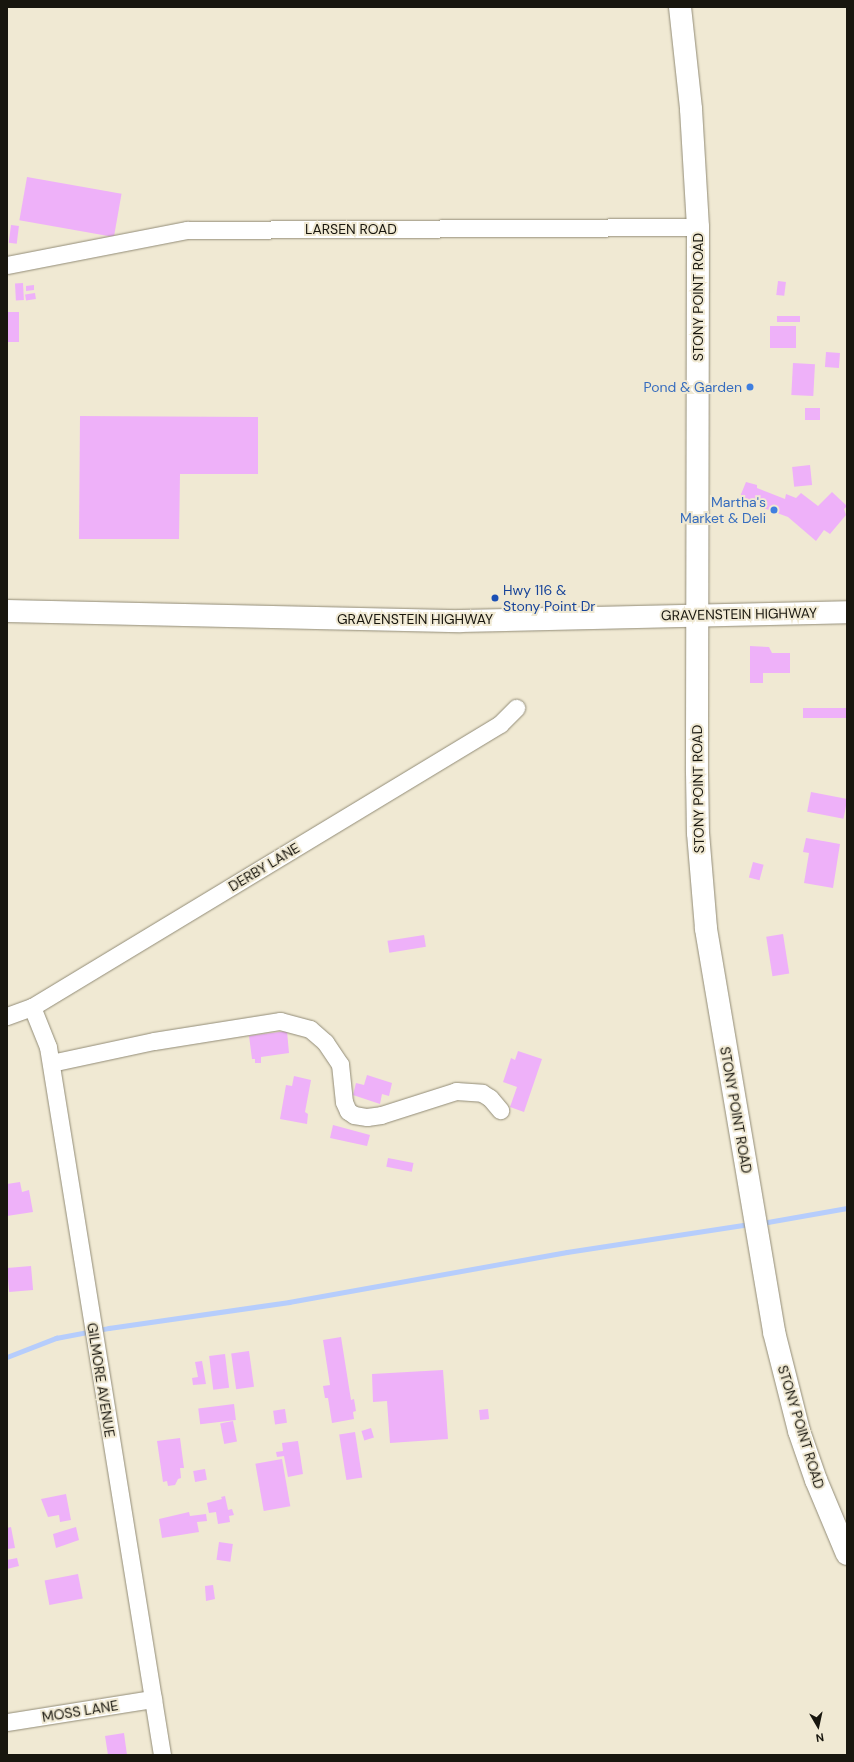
<!DOCTYPE html>
<style>
body{margin:0}
#map{position:relative;width:854px;height:1762px;overflow:hidden;background:#f0e9d3;font-family:"DM Sans",sans-serif}
div>[style]{position:absolute}
.stream>*{height:4.5px;margin:-2.25px;padding:0 2.25px;transform-origin:2.25px;border-radius:2.25px;background:#b6cdfc}
.building>*{inset:0;background:#eeb1f9;transform-origin:0 0}
.roads{filter:drop-shadow(0 0 1px #928c77) drop-shadow(0 0 1px #928c77)}
.minor>*{height:17px;margin:-8.5px;padding:0 8.5px;transform-origin:8.5px;border-radius:8.5px;background:#fff}
.secondary>*{height:22px;margin:-11px;padding:0 11px;transform-origin:11px;border-radius:11px;background:#fff}
.primary>*{height:22px;margin:-11px;padding:0 11px;transform-origin:11px;border-radius:11px;background:#fff}
.dots>*{width:11px;height:11px;translate:-50% -50%;box-sizing:border-box;border:2px solid #f0e9d3;border-radius:50%}
span{translate:-50% -50%;white-space:nowrap;text-align:center;line-height:1.15;-webkit-text-stroke:4px #f0e9d3;paint-order:stroke}
.street-label{font-size:14px;color:#18160e}
.shop-label{font-size:14px;color:#366cbe}
.right{translate:-100% -50%;text-align:right}
.transit-label{font-size:14px;color:#164399}
.left{translate:0 -50%;text-align:left}
.frame{position:absolute;inset:0;border:8px solid #18160e;pointer-events:none}
.north{position:absolute;left:798px;top:1706px;width:40px;height:40px;-webkit-text-stroke:3px #f0e9d3;paint-order:stroke;rotate:171deg;font-size:11px;font-weight:700;line-height:16px;text-align:center;color:#18160e}
.north::after{content:'';display:block;margin:auto;width:14px;height:18px;background:#18160e;clip-path:polygon(50% 0,100% 100%,50% 72%,0 100%)}
</style>
<div id="map">
<div class="stream">
<i style="left:762px;top:1223px;width:86px;rotate:-10deg"></i>
<i style="left:7px;top:1357px;width:53px;rotate:-21.2deg"></i>
<i style="left:56px;top:1338px;width:54px;rotate:-10.7deg"></i>
<i style="left:109px;top:1328px;width:182px;rotate:-8.2deg"></i>
<i style="left:289px;top:1302px;width:282px;rotate:-10.2deg"></i>
<i style="left:567px;top:1252px;width:186px;rotate:-8.7deg"></i>
</div>
<div class="building">
<i style="left:27px;top:177px;width:96px;height:44px;rotate:10deg"></i>
<i style="left:11px;top:225px;width:8px;height:18px;rotate:7deg"></i>
<i style="left:778px;top:281px;width:8px;height:14px;rotate:7deg"></i>
<i style="left:23px;top:283px;width:17px;height:8px;rotate:87deg"></i>
<i style="clip-path:polygon(34px 285px,34px 290px,26px 291px,26px 286px)"></i>
<i style="left:35px;top:293px;width:6px;height:10px;rotate:81deg"></i>
<i style="left:7px;top:312px;width:12px;height:30px"></i>
<i style="left:777px;top:316px;width:23px;height:6px"></i>
<i style="left:770px;top:326px;width:26px;height:22px"></i>
<i style="left:826px;top:352px;width:14px;height:15px;rotate:4deg"></i>
<i style="left:793px;top:363px;width:22px;height:32px;rotate:3deg"></i>
<i style="left:820px;top:408px;width:12px;height:15px;rotate:90deg"></i>
<i style="clip-path:polygon(80px 416px,258px 417px,258px 474px,180px 474px,179px 539px,79px 539px)"></i>
<i style="left:810px;top:465px;width:20px;height:18px;rotate:84deg"></i>
<i style="clip-path:polygon(746px 482px,757px 485px,757px 488px,785px 499px,786px 494px,796px 498px,801px 493px,818px 506px,832px 492px,847px 506px,844px 509px,846px 515px,830px 534px,824px 530px,816px 541px,788px 517px,739px 499px)"></i>
<i style="clip-path:polygon(750px 646px,769px 647px,772px 653px,790px 653px,790px 673px,763px 673px,763px 683px,750px 683px)"></i>
<i style="left:803px;top:708px;width:44px;height:10px"></i>
<i style="left:811px;top:792px;width:37px;height:20px;rotate:11deg"></i>
<i style="clip-path:polygon(806px 838px,840px 844px,833px 888px,804px 883px,809px 853px,803px 852px)"></i>
<i style="left:753px;top:862px;width:11px;height:16px;rotate:15deg"></i>
<i style="left:783px;top:934px;width:40px;height:17px;rotate:81deg"></i>
<i style="left:424px;top:935px;width:12px;height:37px;rotate:81deg"></i>
<i style="clip-path:polygon(287px 1031px,289px 1053px,261px 1057px,261px 1063px,255px 1063px,255px 1059px,252px 1059px,249px 1036px)"></i>
<i style="clip-path:polygon(518px 1051px,542px 1059px,524px 1112px,510px 1107px,517px 1087px,503px 1082px,511px 1058px,515px 1060px)"></i>
<i style="clip-path:polygon(367px 1075px,392px 1083px,389px 1096px,382px 1094px,380px 1104px,353px 1095px,356px 1083px,364px 1085px)"></i>
<i style="clip-path:polygon(294px 1076px,311px 1080px,305px 1112px,308px 1114px,307px 1124px,280px 1119px,286px 1085px,292px 1086px)"></i>
<i style="clip-path:polygon(333px 1125px,370px 1135px,367px 1146px,330px 1138px)"></i>
<i style="left:388px;top:1158px;width:26px;height:9px;rotate:11deg"></i>
<i style="clip-path:polygon(20px 1182px,22px 1192px,29px 1190px,33px 1212px,7px 1216px,7px 1184px)"></i>
<i style="left:31px;top:1266px;width:24px;height:24px;rotate:85deg"></i>
<i style="clip-path:polygon(341px 1337px,351px 1400px,354px 1399px,356px 1411px,353px 1412px,354px 1419px,332px 1423px,328px 1398px,325px 1398px,323px 1386px,330px 1385px,323px 1340px)"></i>
<i style="left:249px;top:1351px;width:36px;height:18px;rotate:82deg"></i>
<i style="left:225px;top:1354px;width:34px;height:16px;rotate:83deg"></i>
<i style="clip-path:polygon(202px 1361px,206px 1384px,193px 1385px,192px 1378px,198px 1377px,195px 1362px)"></i>
<i style="clip-path:polygon(443px 1370px,448px 1439px,390px 1443px,387px 1401px,373px 1402px,372px 1374px)"></i>
<i style="left:234px;top:1404px;width:16px;height:36px;rotate:83deg"></i>
<i style="left:285px;top:1409px;width:14px;height:12px;rotate:82deg"></i>
<i style="left:488px;top:1409px;width:10px;height:9px;rotate:84deg"></i>
<i style="left:233px;top:1421px;width:21px;height:13px;rotate:79deg"></i>
<i style="left:371px;top:1428px;width:10px;height:10px;rotate:73deg"></i>
<i style="left:355px;top:1432px;width:46px;height:16px;rotate:81deg"></i>
<i style="clip-path:polygon(180px 1438px,184px 1468px,180px 1468px,181px 1478px,178px 1479px,175px 1485px,168px 1486px,167px 1481px,163px 1482px,157px 1441px)"></i>
<i style="clip-path:polygon(298px 1441px,303px 1474px,288px 1477px,284px 1456px,277px 1457px,276px 1452px,283px 1451px,282px 1443px)"></i>
<i style="left:282px;top:1459px;width:48px;height:27px;rotate:80deg"></i>
<i style="left:205px;top:1469px;width:11px;height:12px;rotate:80deg"></i>
<i style="clip-path:polygon(66px 1494px,71px 1520px,60px 1522px,59px 1515px,48px 1517px,41px 1499px)"></i>
<i style="clip-path:polygon(225px 1496px,228px 1510px,232px 1509px,234px 1515px,229px 1516px,230px 1522px,218px 1524px,216px 1512px,209px 1513px,207px 1503px,222px 1499px,221px 1497px)"></i>
<i style="clip-path:polygon(189px 1512px,190px 1516px,206px 1514px,207px 1521px,197px 1522px,199px 1532px,162px 1538px,159px 1519px)"></i>
<i style="clip-path:polygon(11px 1527px,15px 1548px,7px 1549px,7px 1528px)"></i>
<i style="clip-path:polygon(76px 1527px,79px 1540px,56px 1548px,53px 1534px)"></i>
<i style="left:219px;top:1542px;width:14px;height:18px;rotate:8deg"></i>
<i style="clip-path:polygon(17px 1558px,19px 1566px,7px 1569px,7px 1560px)"></i>
<i style="left:78px;top:1574px;width:25px;height:34px;rotate:79deg"></i>
<i style="clip-path:polygon(213px 1585px,215px 1599px,206px 1601px,205px 1586px)"></i>
<i style="clip-path:polygon(124px 1733px,127px 1755px,108px 1755px,105px 1736px)"></i>
</div>
<div class="roads">
<div class="minor">
<i style="left:7px;top:265px;width:183px;rotate:-11deg"></i>
<i style="left:187px;top:230px;width:511px;rotate:-0.34deg"></i>
<i style="left:32px;top:1007px;width:43px;rotate:68.2deg"></i>
<i style="left:48px;top:1047px;width:717px;rotate:80.85deg"></i>
<i style="left:7px;top:1016px;width:27px;rotate:-20deg"></i>
<i style="left:32px;top:1007px;width:547px;rotate:-31.16deg"></i>
<i style="left:500px;top:724px;width:23px;rotate:-45deg"></i>
<i style="left:51px;top:1063px;width:105px;rotate:-12.1deg"></i>
<i style="left:154px;top:1041px;width:128px;rotate:-9deg"></i>
<i style="left:280px;top:1021px;width:31px;rotate:15deg"></i>
<i style="left:310px;top:1029px;width:20px;rotate:41deg"></i>
<i style="left:325px;top:1042px;width:27px;rotate:56deg"></i>
<i style="left:340px;top:1064px;width:38px;rotate:84deg"></i>
<i style="left:344px;top:1102px;width:10px;rotate:66deg"></i>
<i style="left:348px;top:1111px;width:7px;rotate:34deg"></i>
<i style="left:354px;top:1115px;width:13px;rotate:9deg"></i>
<i style="left:367px;top:1117px;width:14px;rotate:-8deg"></i>
<i style="left:381px;top:1115px;width:79px;rotate:-17.7deg"></i>
<i style="left:456px;top:1091px;width:26px;rotate:4deg"></i>
<i style="left:482px;top:1093px;width:9px;rotate:32deg"></i>
<i style="left:490px;top:1098px;width:16px;rotate:50deg"></i>
<i style="left:7px;top:1722px;width:148px;rotate:-9deg"></i>
</div>
<div class="secondary">
<i style="left:680px;top:7px;width:103px;rotate:83.8deg"></i>
<i style="left:691px;top:109px;width:118px;rotate:86.6deg"></i>
<i style="left:698px;top:227px;width:545px;rotate:90.11deg"></i>
<i style="left:697px;top:772px;width:61px;rotate:89.1deg"></i>
<i style="left:698px;top:833px;width:96px;rotate:85.2deg"></i>
<i style="left:706px;top:929px;width:409px;rotate:80.4deg"></i>
<i style="left:774px;top:1332px;width:102px;rotate:75.8deg"></i>
<i style="left:799px;top:1431px;width:52px;rotate:70.9deg"></i>
<i style="left:816px;top:1480px;width:80px;rotate:67.3deg"></i>
</div>
<div class="primary">
<i style="left:7px;top:611px;width:453px;rotate:1.3deg"></i>
<i style="left:460px;top:621px;width:387px;rotate:-1.3deg"></i>
</div>
</div>
<div class="dots">
<i style="left:750px;top:387px;background:#3f7fe0"></i>
<i style="left:774px;top:510px;background:#3f7fe0"></i>
<i style="left:495px;top:598px;background:#1a4fb4"></i>
</div>
<div class="street-label">
<span style="left:351px;top:229px">LARSEN ROAD</span>
<span style="left:698px;top:297px;rotate:-90deg">STONY POINT ROAD</span>
<span style="left:739px;top:614px;rotate:-1deg">GRAVENSTEIN HIGHWAY</span>
<span style="left:415px;top:619px">GRAVENSTEIN HIGHWAY</span>
<span style="left:698px;top:789px;rotate:-91deg">STONY POINT ROAD</span>
<span style="left:264px;top:867px;rotate:-31deg">DERBY LANE</span>
<span style="left:736px;top:1110px;rotate:80deg">STONY POINT ROAD</span>
<span style="left:101px;top:1380px;rotate:81deg">GILMORE AVENUE</span>
<span style="left:801px;top:1427px;rotate:73deg">STONY POINT ROAD</span>
<span style="left:80px;top:1711px;rotate:-9deg">MOSS LANE</span>
</div>
<div class="shop-label">
<span class="right" style="left:742px;top:387px">Pond &amp; Garden</span>
<span class="right" style="left:766px;top:510px">Martha's<br>Market &amp; Deli</span>
</div>
<div class="transit-label">
<span class="left" style="left:503px;top:598px">Hwy 116 &amp;<br>Stony Point Dr</span>
</div>
<div class="frame"></div>
<div class="north">N</div>
</div>
